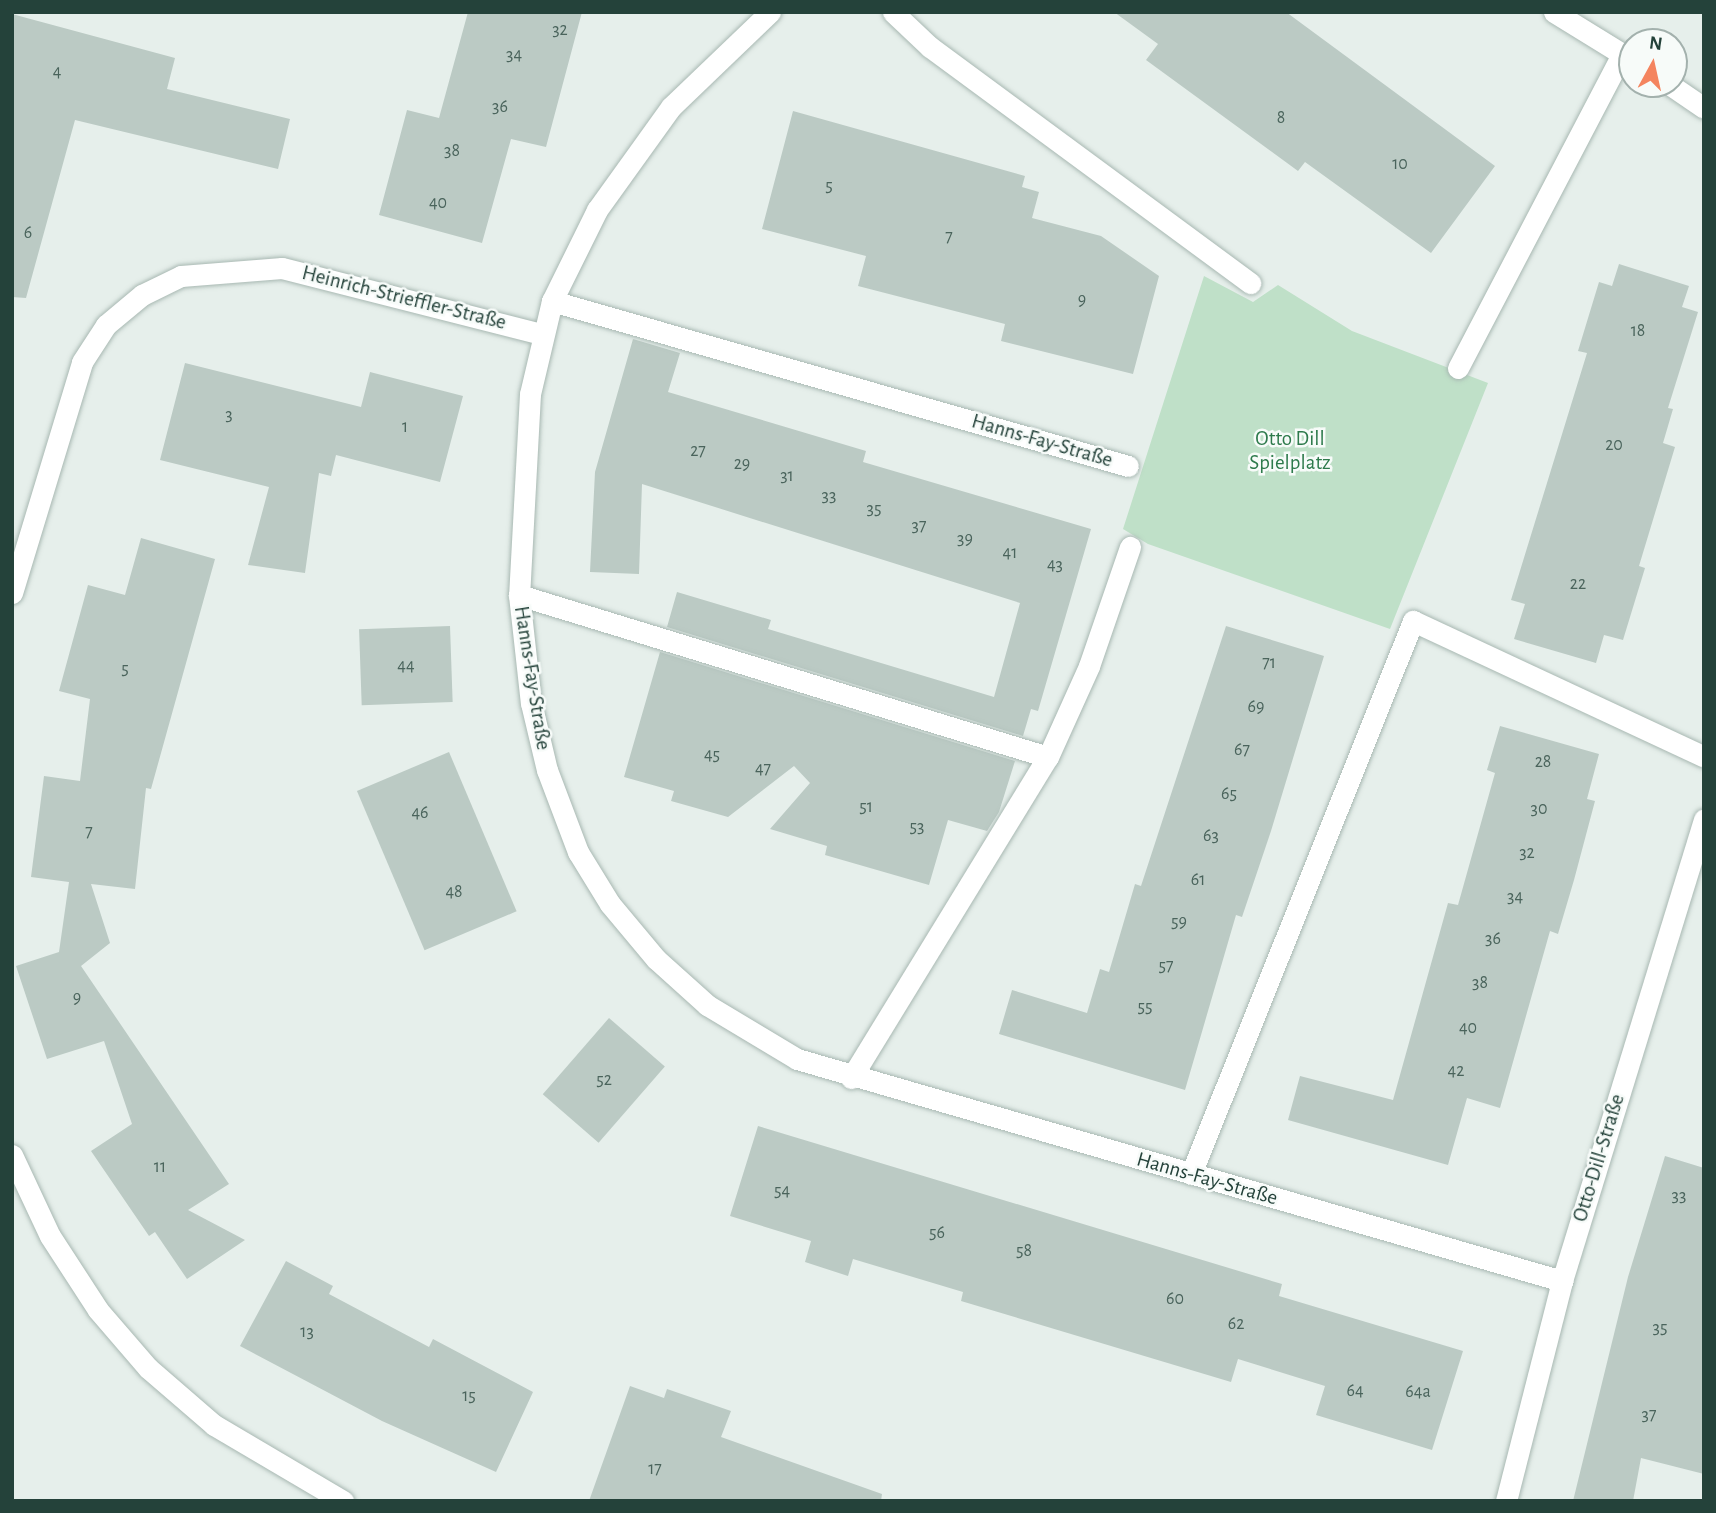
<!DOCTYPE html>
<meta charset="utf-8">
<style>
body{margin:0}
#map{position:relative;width:1716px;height:1513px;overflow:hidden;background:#e6efeb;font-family:"Alegreya Sans",sans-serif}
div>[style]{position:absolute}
.green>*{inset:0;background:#bfe0c8}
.building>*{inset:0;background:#bbcac4;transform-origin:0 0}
.roads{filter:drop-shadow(0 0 2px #a8b8b2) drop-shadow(0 0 2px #a8b8b2)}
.lane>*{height:21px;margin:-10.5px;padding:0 10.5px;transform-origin:10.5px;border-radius:10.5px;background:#fff}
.street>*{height:21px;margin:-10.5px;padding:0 10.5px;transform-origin:10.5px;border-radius:10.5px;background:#fff}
span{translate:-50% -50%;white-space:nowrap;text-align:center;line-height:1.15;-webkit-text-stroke:5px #f7fbf9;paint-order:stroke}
.number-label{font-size:18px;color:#4a645c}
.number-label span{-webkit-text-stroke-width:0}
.street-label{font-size:21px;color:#24423a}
.park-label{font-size:21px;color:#2d7a4b}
.frame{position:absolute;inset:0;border:14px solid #24423a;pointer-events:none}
.north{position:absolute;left:1618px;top:28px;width:70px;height:70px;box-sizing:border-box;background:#f7fbf9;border:2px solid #a3b1ad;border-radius:50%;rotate:8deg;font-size:19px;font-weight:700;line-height:28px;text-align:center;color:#24423a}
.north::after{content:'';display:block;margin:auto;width:24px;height:32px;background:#f4845f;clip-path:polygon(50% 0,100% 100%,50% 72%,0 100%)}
</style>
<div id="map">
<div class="green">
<i style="clip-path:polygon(1204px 276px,1253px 302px,1278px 285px,1352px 331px,1488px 383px,1390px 629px,1148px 544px,1123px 529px)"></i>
</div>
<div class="building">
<i style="clip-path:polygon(468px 12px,582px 12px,546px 147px,511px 139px,482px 243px,379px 215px,407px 110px,439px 118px)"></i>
<i style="clip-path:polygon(1114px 12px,1286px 12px,1495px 166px,1431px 253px,1305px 162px,1298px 171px,1146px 60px,1158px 44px)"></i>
<i style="clip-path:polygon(12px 14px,175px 58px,167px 89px,290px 119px,278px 169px,75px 120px,26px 298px,12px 297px)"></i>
<i style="clip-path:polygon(793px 111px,1025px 176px,1022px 187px,1039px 192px,1032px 218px,1101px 236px,1159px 276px,1133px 374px,1001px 341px,1005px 324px,858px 286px,866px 256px,762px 229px)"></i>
<i style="clip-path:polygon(1619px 264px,1689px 286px,1682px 307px,1698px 312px,1668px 408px,1673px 409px,1663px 443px,1675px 447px,1639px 566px,1645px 568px,1623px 640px,1604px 635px,1596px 663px,1514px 639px,1525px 604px,1511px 600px,1587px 353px,1578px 351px,1599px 282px,1612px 286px)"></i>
<i style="clip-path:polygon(633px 339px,680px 353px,668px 392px,866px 451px,863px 462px,1091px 529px,1038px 711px,1031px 709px,1023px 736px,667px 627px,677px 592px,771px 620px,768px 629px,994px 697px,1020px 603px,642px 484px,639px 574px,590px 572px,595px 472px)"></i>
<i style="clip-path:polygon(185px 363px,361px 407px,370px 372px,463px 396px,440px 482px,336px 455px,331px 476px,319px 473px,305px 573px,248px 565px,269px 487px,160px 460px)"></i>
<i style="clip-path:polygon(141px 538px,215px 559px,151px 789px,146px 788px,135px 889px,91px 884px,110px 943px,81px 966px,229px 1184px,188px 1210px,245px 1240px,187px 1279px,155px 1232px,149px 1236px,91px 1151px,132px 1124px,104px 1041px,47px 1059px,16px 966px,59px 952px,69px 882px,31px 877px,44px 776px,80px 781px,90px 699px,59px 691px,88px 585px,125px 595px)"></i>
<i style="left:450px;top:626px;width:76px;height:91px;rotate:88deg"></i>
<i style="clip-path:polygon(1226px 626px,1324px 656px,1271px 831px,1242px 917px,1236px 915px,1185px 1090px,999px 1034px,1012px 990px,1087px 1013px,1100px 969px,1109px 972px,1135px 884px,1141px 886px)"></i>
<i style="clip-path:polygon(660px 652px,1015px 761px,999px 812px,987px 831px,948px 820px,929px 885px,825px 855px,827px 846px,770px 829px,810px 783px,794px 766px,728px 817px,671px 801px,674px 791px,624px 777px)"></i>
<i style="clip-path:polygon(1500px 726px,1599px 754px,1587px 799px,1595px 801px,1574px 880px,1558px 934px,1550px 931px,1500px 1108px,1467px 1098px,1448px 1165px,1288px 1120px,1300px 1076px,1393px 1100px,1448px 903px,1458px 905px,1495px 773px,1487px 770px)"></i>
<i style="left:449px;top:752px;width:173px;height:100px;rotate:67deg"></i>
<i style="left:609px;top:1018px;width:74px;height:101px;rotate:41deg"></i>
<i style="clip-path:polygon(758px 1126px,1282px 1284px,1279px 1296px,1463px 1351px,1432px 1450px,1316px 1415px,1325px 1386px,1238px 1359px,1231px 1382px,961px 1301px,963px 1292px,853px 1259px,848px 1276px,805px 1262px,811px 1241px,730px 1216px)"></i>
<i style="clip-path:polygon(1665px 1156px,1704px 1168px,1704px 1474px,1641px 1458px,1633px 1501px,1573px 1501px,1628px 1277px)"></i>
<i style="clip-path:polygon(286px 1261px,333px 1286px,329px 1294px,429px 1347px,433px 1339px,533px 1392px,496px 1472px,382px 1421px,240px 1346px)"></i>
<i style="clip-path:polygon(630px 1386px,664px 1398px,667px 1389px,731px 1411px,721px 1437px,882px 1494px,881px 1501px,589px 1501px)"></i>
</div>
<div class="roads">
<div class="lane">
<i style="left:893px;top:12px;width:51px;rotate:43.4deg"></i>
<i style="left:930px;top:47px;width:398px;rotate:36.4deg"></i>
<i style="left:552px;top:301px;width:599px;rotate:15.98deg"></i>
<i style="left:1458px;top:368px;width:354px;rotate:-62.4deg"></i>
<i style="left:519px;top:595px;width:553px;rotate:17.03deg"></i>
<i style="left:851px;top:1078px;width:377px;rotate:-58.5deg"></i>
<i style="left:1048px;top:757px;width:100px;rotate:-65.7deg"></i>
<i style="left:1089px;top:666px;width:126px;rotate:-71deg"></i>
<i style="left:1191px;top:1174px;width:596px;rotate:-68.13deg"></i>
<i style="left:1413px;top:621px;width:321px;rotate:25deg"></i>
</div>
<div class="street">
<i style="left:770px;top:12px;width:137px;rotate:136.2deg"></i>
<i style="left:671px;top:107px;width:127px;rotate:125.7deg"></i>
<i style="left:597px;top:210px;width:102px;rotate:116.3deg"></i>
<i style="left:552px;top:301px;width:96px;rotate:103.3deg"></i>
<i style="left:530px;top:394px;width:201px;rotate:93.1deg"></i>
<i style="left:519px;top:595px;width:109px;rotate:83.7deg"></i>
<i style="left:531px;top:703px;width:69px;rotate:76.6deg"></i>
<i style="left:547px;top:770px;width:88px;rotate:69.3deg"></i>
<i style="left:578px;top:852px;width:61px;rotate:58.4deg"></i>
<i style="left:610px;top:904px;width:72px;rotate:50.1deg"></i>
<i style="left:656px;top:959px;width:69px;rotate:42deg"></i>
<i style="left:707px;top:1005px;width:105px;rotate:31deg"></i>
<i style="left:797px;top:1059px;width:797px;rotate:16.18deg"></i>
<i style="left:1554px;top:12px;width:92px;rotate:31.6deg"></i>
<i style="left:1669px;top:84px;width:42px;rotate:34.4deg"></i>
<i style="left:12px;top:593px;width:241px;rotate:-73.1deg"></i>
<i style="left:82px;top:362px;width:44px;rotate:-57deg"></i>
<i style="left:106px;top:325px;width:47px;rotate:-39.8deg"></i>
<i style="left:142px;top:295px;width:43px;rotate:-26deg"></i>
<i style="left:181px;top:276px;width:101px;rotate:-4.5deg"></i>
<i style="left:282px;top:268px;width:267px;rotate:14.3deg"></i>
<i style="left:12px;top:1155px;width:89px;rotate:64.9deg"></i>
<i style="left:50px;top:1236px;width:88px;rotate:57deg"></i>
<i style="left:98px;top:1310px;width:77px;rotate:49.2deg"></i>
<i style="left:148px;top:1368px;width:87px;rotate:40.8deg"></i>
<i style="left:214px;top:1425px;width:150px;rotate:30.5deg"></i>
<i style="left:1506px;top:1501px;width:227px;rotate:-75.7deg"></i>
<i style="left:1562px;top:1281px;width:483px;rotate:-72.9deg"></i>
</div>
</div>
<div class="number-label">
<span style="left:560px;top:30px">32</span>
<span style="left:514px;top:55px">34</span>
<span style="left:57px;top:72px">4</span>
<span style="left:500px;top:107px">36</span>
<span style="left:1281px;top:118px">8</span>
<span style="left:452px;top:151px">38</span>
<span style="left:1400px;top:164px">10</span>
<span style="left:829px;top:186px">5</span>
<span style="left:438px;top:203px">40</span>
<span style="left:28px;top:233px">6</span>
<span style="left:949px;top:237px">7</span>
<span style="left:1082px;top:300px">9</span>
<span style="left:1638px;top:331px">18</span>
<span style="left:229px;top:415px">3</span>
<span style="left:405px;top:427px">1</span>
<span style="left:1614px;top:445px">20</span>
<span style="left:698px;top:451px">27</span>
<span style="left:742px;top:464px">29</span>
<span style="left:787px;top:476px">31</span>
<span style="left:829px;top:496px">33</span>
<span style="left:874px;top:509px">35</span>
<span style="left:919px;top:526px">37</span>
<span style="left:965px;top:539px">39</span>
<span style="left:1010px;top:553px">41</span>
<span style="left:1055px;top:565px">43</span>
<span style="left:1578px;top:584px">22</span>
<span style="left:1269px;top:663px">71</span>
<span style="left:406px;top:666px">44</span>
<span style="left:125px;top:669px">5</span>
<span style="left:1256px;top:707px">69</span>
<span style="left:1242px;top:750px">67</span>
<span style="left:712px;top:755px">45</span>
<span style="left:1543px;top:762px">28</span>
<span style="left:763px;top:769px">47</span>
<span style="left:1229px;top:794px">65</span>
<span style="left:866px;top:807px">51</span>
<span style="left:1539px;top:809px">30</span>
<span style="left:420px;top:813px">46</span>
<span style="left:917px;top:827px">53</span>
<span style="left:89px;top:832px">7</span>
<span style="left:1211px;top:836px">63</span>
<span style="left:1527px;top:853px">32</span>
<span style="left:1198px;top:880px">61</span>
<span style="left:454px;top:892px">48</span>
<span style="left:1515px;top:897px">34</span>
<span style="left:1179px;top:922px">59</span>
<span style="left:1493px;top:939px">36</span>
<span style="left:1166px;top:966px">57</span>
<span style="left:1480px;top:983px">38</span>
<span style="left:77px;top:998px">9</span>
<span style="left:1145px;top:1007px">55</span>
<span style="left:1468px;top:1028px">40</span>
<span style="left:1456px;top:1071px">42</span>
<span style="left:604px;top:1080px">52</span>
<span style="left:160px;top:1167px">11</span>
<span style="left:782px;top:1191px">54</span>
<span style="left:1679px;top:1196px">33</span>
<span style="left:937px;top:1233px">56</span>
<span style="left:1024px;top:1251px">58</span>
<span style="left:1175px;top:1299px">60</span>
<span style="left:1236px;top:1324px">62</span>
<span style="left:1660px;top:1328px">35</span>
<span style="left:307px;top:1332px">13</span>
<span style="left:1355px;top:1391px">64</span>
<span style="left:1418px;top:1392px">64a</span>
<span style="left:469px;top:1396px">15</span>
<span style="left:1649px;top:1415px">37</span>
<span style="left:655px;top:1469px">17</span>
</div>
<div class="street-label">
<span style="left:404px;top:298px;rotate:14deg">Heinrich-Strieffler-Straße</span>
<span style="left:1042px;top:441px;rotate:16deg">Hanns-Fay-Straße</span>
<span style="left:532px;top:678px;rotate:81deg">Hanns-Fay-Straße</span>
<span style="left:1599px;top:1158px;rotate:-73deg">Otto-Dill-Straße</span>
<span style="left:1207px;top:1179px;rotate:16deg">Hanns-Fay-Straße</span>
</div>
<div class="park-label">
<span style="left:1290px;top:451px">Otto Dill<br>Spielplatz</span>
</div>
<div class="frame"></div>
<div class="north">N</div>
</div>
